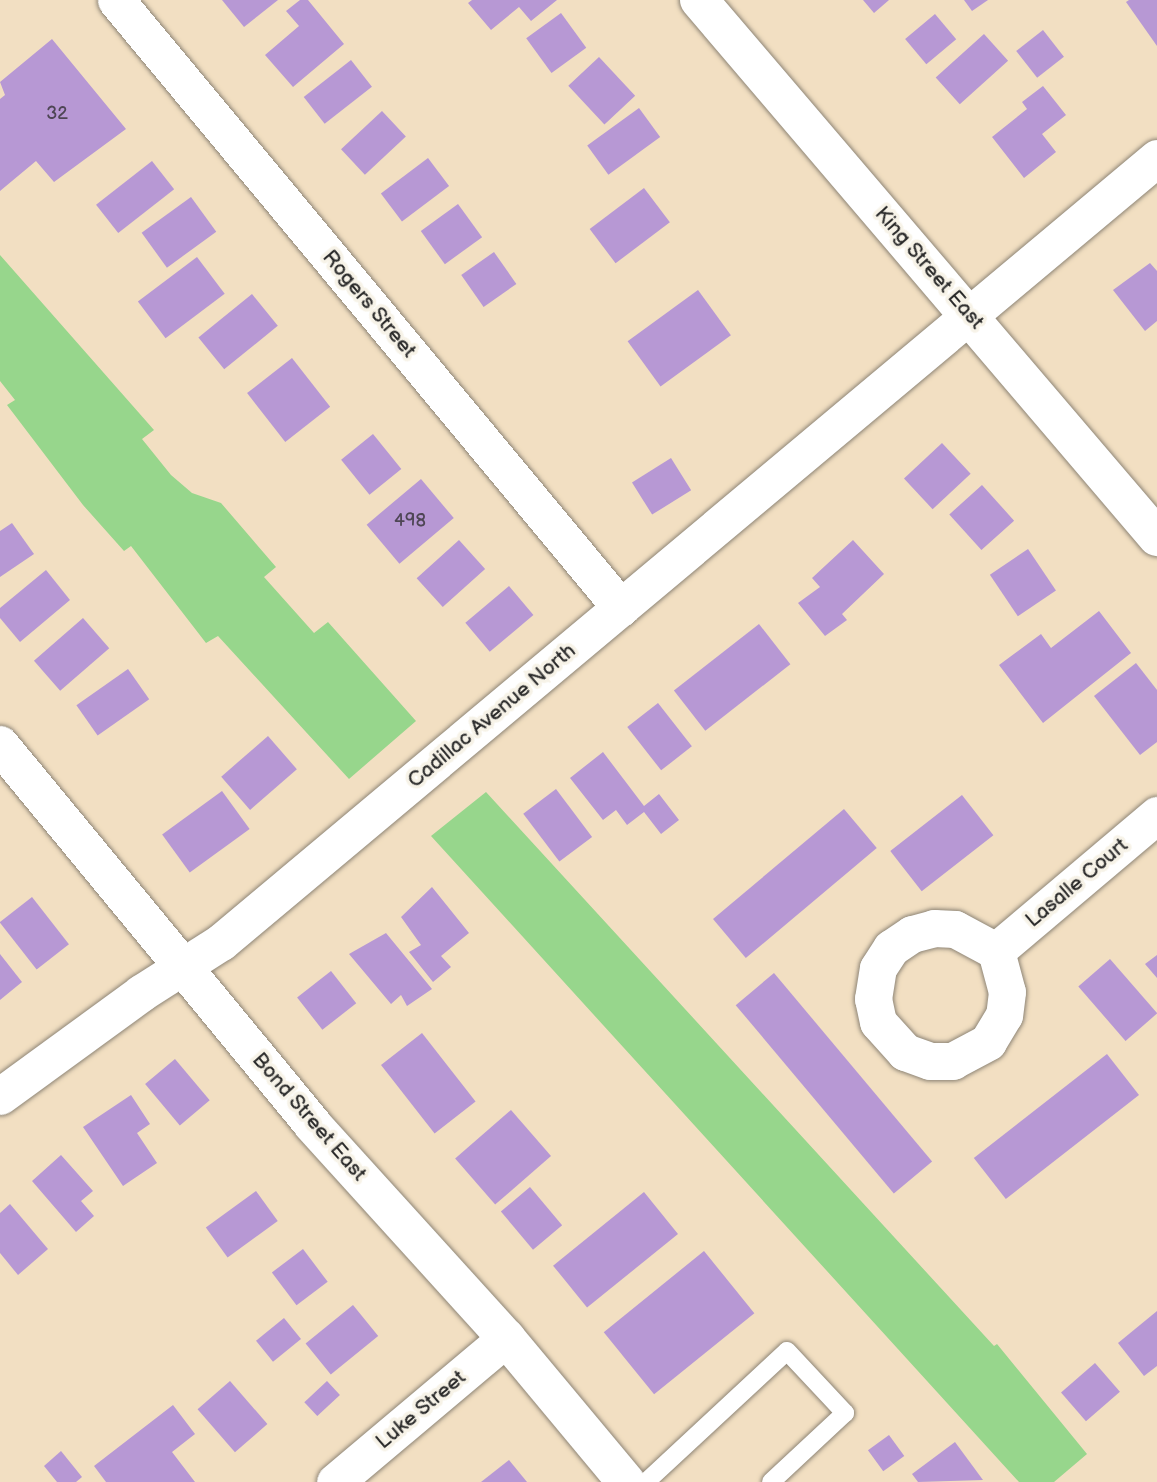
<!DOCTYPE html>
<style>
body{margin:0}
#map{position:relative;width:1157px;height:1482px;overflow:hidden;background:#f2dfc2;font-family:"Balsamiq Sans",sans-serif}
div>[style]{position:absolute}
.green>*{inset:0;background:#97d68c}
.building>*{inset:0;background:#b798d4;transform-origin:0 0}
.roads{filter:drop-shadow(0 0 2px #8e8576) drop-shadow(0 0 2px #8e8576)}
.service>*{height:18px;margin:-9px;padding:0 9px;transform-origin:9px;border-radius:9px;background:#fff}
.minor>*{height:37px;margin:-18.5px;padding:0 18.5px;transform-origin:18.5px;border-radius:18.5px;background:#fff}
.primary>*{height:38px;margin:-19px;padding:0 19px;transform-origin:19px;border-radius:19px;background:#fff}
span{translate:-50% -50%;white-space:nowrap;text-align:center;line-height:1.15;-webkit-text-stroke:7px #f7f3e8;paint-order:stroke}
.number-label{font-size:18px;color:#4e4655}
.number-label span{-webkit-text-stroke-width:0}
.street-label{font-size:21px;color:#2b2b2b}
</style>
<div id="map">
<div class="green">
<i style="clip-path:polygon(0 255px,154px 430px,142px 439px,171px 475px,192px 493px,221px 503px,276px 567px,264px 577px,314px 633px,328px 622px,416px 721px,349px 779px,218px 636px,206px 643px,131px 546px,124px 551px,83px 505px,7px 405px,15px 400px,0 381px)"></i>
<i style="clip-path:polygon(486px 792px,994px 1346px,997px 1344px,1087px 1454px,1054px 1482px,1019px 1482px,431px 836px)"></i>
</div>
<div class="building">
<i style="clip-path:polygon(222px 0,278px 0,244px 27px)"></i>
<i style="clip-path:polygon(300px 0,308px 0,344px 44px,293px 87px,265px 55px,299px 26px,286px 11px)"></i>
<i style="clip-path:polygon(472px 0,557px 0,531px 21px,519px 7px,491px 30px,468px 3px)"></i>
<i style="clip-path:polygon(863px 0,889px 0,874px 13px)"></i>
<i style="clip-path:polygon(964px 0,988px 0,972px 11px)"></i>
<i style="clip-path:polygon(1129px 0,1157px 0,1157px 46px,1126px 2px)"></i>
<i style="left:561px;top:13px;width:43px;height:43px;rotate:54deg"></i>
<i style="left:935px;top:14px;width:33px;height:39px;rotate:50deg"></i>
<i style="left:1043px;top:30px;width:34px;height:34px;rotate:52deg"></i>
<i style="left:984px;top:34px;width:36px;height:65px;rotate:48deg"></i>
<i style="clip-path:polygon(52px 39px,126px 129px,54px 182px,36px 161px,0 191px,0 99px,5px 95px,0 82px)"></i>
<i style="left:599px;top:57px;width:53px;height:42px;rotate:47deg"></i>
<i style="left:351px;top:60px;width:34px;height:60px;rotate:52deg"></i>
<i style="clip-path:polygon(1043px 86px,1066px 115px,1042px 134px,1056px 152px,1024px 178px,992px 137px,1027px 109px,1022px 102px)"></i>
<i style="left:639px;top:108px;width:36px;height:64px;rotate:54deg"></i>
<i style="left:382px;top:111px;width:35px;height:56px;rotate:47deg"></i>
<i style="left:428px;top:158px;width:35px;height:59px;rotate:53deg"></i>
<i style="left:152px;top:161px;width:36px;height:71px;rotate:52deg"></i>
<i style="left:644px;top:188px;width:43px;height:68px;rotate:53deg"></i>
<i style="left:191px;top:197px;width:43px;height:61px;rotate:54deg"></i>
<i style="left:458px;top:204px;width:41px;height:46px;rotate:54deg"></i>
<i style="left:494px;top:252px;width:39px;height:40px;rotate:55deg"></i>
<i style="left:197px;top:257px;width:46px;height:74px;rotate:53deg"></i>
<i style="clip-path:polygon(1150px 263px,1157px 271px,1157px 321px,1145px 331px,1113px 290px)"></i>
<i style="left:698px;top:290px;width:56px;height:87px;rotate:54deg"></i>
<i style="left:252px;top:294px;width:41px;height:69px;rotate:51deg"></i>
<i style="left:292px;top:358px;width:62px;height:57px;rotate:52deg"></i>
<i style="left:373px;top:434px;width:45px;height:41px;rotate:51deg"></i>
<i style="left:942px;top:443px;width:42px;height:52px;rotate:47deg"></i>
<i style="left:671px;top:458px;width:38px;height:46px;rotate:58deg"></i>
<i style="left:421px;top:479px;width:51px;height:71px;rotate:50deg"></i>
<i style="left:982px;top:485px;width:48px;height:44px;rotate:48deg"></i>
<i style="clip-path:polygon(12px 523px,34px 554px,0 577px,0 531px)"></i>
<i style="left:459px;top:540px;width:39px;height:57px;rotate:48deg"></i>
<i style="clip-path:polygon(853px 540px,884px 574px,842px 614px,847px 620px,825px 636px,798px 603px,820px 587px,812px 578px)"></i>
<i style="left:1028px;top:549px;width:50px;height:46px;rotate:56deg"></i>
<i style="clip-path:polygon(46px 570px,70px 600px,20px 642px,0 618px,0 608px)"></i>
<i style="left:509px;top:586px;width:38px;height:57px;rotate:50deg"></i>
<i style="clip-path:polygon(1099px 611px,1131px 653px,1043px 723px,999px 665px,1041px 634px,1051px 648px)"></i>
<i style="left:83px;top:618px;width:40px;height:65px;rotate:49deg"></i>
<i style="left:759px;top:624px;width:51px;height:108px;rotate:52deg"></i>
<i style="clip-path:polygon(1136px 663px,1157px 690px,1157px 742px,1140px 755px,1094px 696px)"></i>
<i style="left:128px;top:669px;width:37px;height:63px;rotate:55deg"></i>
<i style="left:658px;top:703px;width:55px;height:39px;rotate:52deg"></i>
<i style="left:268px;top:736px;width:44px;height:62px;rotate:49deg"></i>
<i style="clip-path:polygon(603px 752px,644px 806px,659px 794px,679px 820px,661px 834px,644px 812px,627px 825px,616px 810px,603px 820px,570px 778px)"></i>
<i style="left:556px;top:789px;width:60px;height:41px;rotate:53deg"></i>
<i style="left:222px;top:791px;width:47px;height:74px;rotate:54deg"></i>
<i style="left:962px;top:795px;width:51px;height:91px;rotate:52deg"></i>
<i style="left:844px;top:809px;width:51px;height:171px;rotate:50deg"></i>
<i style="clip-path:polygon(432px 887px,469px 933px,441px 956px,451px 967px,433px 982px,409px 952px,421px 945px,401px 917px)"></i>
<i style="left:32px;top:897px;width:60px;height:41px;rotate:52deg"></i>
<i style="clip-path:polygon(386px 933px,432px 989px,407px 1006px,401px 995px,391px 1004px,349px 954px)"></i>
<i style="clip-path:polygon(0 954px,22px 982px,0 1000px)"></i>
<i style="clip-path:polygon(1157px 955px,1157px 978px,1145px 964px)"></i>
<i style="left:1110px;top:959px;width:72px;height:42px;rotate:49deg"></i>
<i style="left:331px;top:971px;width:41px;height:43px;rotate:52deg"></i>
<i style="left:774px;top:973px;width:246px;height:50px;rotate:50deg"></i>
<i style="left:422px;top:1033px;width:87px;height:52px;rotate:52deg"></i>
<i style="left:1107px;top:1054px;width:52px;height:169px;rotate:52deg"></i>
<i style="left:175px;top:1059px;width:54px;height:39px;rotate:50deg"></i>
<i style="clip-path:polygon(131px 1095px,150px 1124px,137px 1133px,157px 1163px,123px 1186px,83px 1127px)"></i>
<i style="left:511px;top:1110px;width:61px;height:74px;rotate:49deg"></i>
<i style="clip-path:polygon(61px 1155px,93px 1191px,81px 1201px,94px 1216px,76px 1232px,32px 1181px)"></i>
<i style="left:530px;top:1187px;width:50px;height:38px;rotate:50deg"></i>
<i style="left:256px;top:1191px;width:37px;height:62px;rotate:54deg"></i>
<i style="left:644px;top:1192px;width:54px;height:117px;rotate:51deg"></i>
<i style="clip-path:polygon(10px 1204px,48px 1249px,18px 1275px,0 1253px,0 1213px)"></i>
<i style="left:303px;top:1249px;width:41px;height:39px;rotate:53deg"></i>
<i style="left:704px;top:1251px;width:80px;height:129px;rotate:51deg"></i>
<i style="left:353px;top:1305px;width:40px;height:61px;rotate:51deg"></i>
<i style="clip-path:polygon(1157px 1311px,1157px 1366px,1144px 1376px,1118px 1343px)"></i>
<i style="left:284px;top:1318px;width:27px;height:36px;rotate:51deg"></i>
<i style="left:1095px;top:1363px;width:38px;height:45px;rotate:49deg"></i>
<i style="left:230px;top:1381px;width:57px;height:43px;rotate:49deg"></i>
<i style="left:327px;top:1381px;width:19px;height:31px;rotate:47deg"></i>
<i style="clip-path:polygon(173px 1405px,195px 1434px,172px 1452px,195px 1482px,106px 1482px,94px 1466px)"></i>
<i style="left:889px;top:1435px;width:26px;height:26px;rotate:54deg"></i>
<i style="clip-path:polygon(955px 1442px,983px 1480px,918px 1482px,912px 1474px)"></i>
<i style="clip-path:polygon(61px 1451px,82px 1477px,76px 1482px,57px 1482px,44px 1466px)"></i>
<i style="clip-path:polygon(509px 1460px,527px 1482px,481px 1482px)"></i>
</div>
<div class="roads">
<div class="service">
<i style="left:646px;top:1482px;width:192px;rotate:-42.9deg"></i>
<i style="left:787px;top:1351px;width:85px;rotate:46.9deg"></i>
<i style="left:845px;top:1413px;width:101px;rotate:137deg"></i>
</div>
<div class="minor">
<i style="left:116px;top:0;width:790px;rotate:50.29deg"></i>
<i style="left:934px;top:928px;width:21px;rotate:3deg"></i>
<i style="left:955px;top:929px;width:47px;rotate:28.2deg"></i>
<i style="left:996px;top:951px;width:42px;rotate:75deg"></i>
<i style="left:1007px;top:992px;width:23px;rotate:97deg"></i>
<i style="left:1004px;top:1015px;width:31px;rotate:121deg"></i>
<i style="left:988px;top:1042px;width:40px;rotate:152deg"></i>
<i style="left:953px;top:1061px;width:23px;rotate:180deg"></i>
<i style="left:930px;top:1061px;width:27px;rotate:-160deg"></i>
<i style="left:905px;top:1052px;width:40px;rotate:-132deg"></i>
<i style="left:878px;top:1022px;width:24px;rotate:-102deg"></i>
<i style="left:873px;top:999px;width:31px;rotate:-81deg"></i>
<i style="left:878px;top:968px;width:24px;rotate:-57deg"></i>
<i style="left:891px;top:948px;width:25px;rotate:-34deg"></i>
<i style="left:912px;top:934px;width:23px;rotate:-15deg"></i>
<i style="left:996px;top:951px;width:211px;rotate:-40.2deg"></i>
<i style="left:0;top:1096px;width:175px;rotate:-36.1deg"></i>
<i style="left:141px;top:993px;width:95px;rotate:-32.5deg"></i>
<i style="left:221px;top:942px;width:1221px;rotate:-39.95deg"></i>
<i style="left:335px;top:1482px;width:224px;rotate:-40.1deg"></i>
</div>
<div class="primary">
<i style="left:699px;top:0;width:706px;rotate:49.54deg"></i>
<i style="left:0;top:745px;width:491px;rotate:50.5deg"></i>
<i style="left:312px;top:1124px;width:289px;rotate:47.8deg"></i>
<i style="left:506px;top:1338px;width:187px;rotate:50.2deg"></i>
</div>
</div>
<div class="number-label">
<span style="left:57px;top:114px">32</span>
<span style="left:410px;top:521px">498</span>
</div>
<div class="street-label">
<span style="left:929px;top:268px;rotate:49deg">King Street East</span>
<span style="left:369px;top:304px;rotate:50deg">Rogers Street</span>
<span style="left:492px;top:716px;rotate:-40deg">Cadillac Avenue North</span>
<span style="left:1077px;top:883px;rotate:-40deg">Lasalle Court</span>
<span style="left:309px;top:1117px;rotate:49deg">Bond Street East</span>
<span style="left:421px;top:1410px;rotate:-40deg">Luke Street</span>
</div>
</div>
